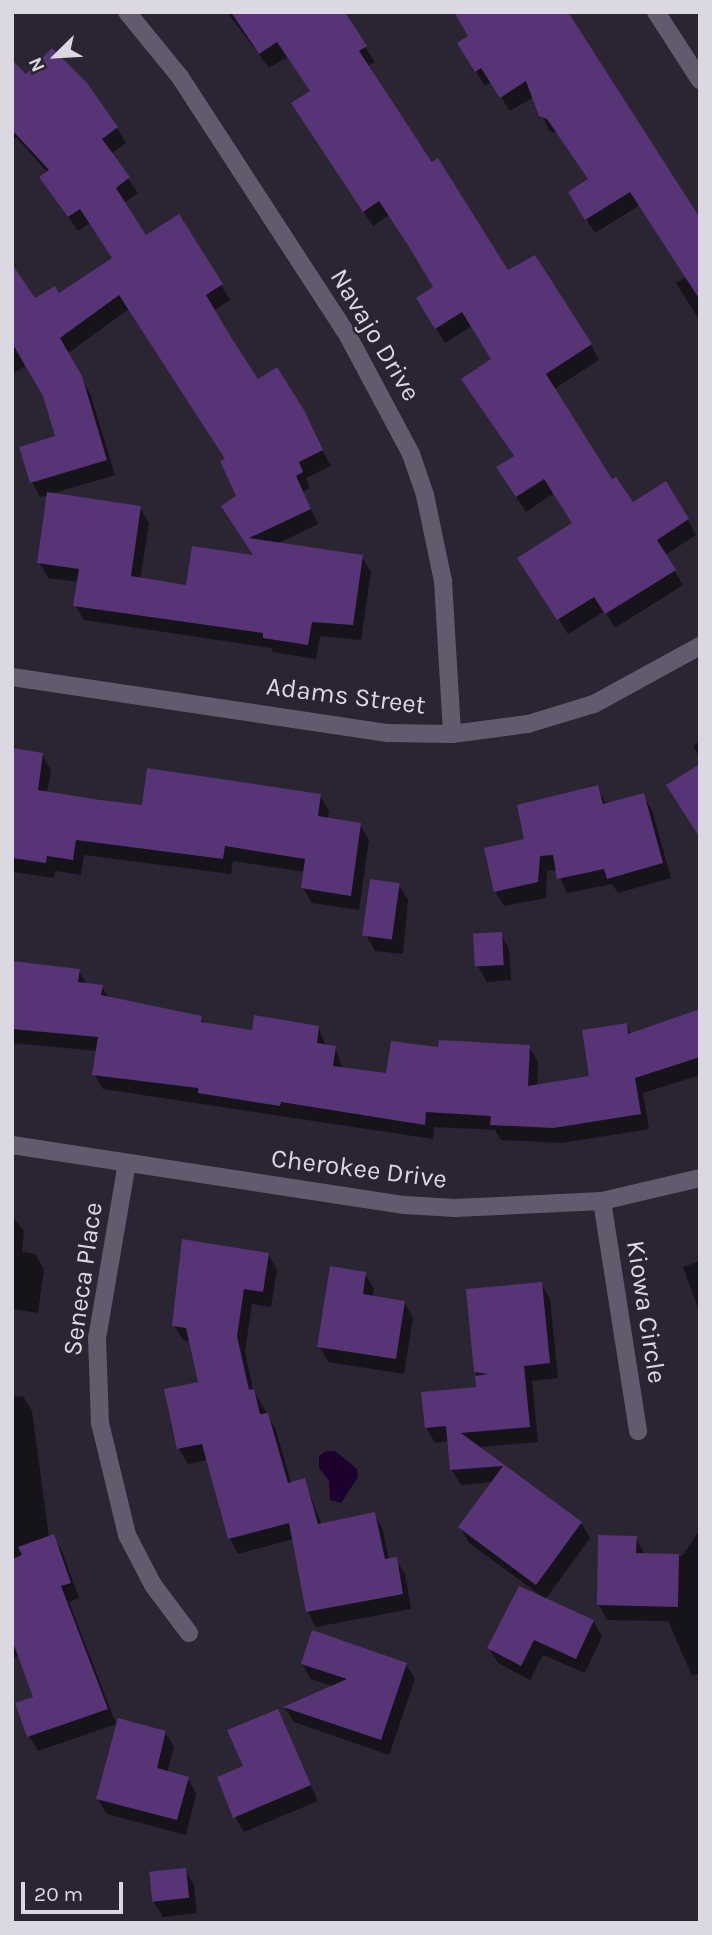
<!DOCTYPE html>
<style>
body{margin:0}
#map{position:relative;width:712px;height:1935px;overflow:hidden;background:#2b2433;font-family:Karla,sans-serif}
div>[style]{position:absolute}
.water>*{inset:0;background:#1d0230}
.shadow>*{inset:0;background:#0007}
.building>*{inset:0;background:#563475;transform-origin:0 0}
.minor>*{height:18px;margin:-9px;padding:0 9px;transform-origin:9px;border-radius:9px;background:#635b6d}
span{translate:-50% -50%;white-space:nowrap;text-align:center;line-height:1.15;-webkit-text-stroke:5px #2b2433;paint-order:stroke}
.street-label{font-size:26px;color:#dcd8e2}
.frame{position:absolute;inset:0;border:14px solid #dcd8e2;pointer-events:none}
.north{position:absolute;left:21px;top:21px;width:70px;height:70px;-webkit-text-stroke:5px #2b2433;paint-order:stroke;rotate:246deg;font-size:19px;font-weight:700;line-height:28px;text-align:center;color:#dcd8e2}
.north::after{content:'';display:block;margin:auto;width:24px;height:32px;background:#dcd8e2;clip-path:polygon(50% 0,100% 100%,50% 72%,0 100%)}
.scale{position:absolute;left:21px;top:1882px;width:102px;height:32px;box-sizing:border-box;border:4px solid #dcd8e2;border-top:0;padding-left:9px;font-size:21px;line-height:24px;white-space:nowrap;color:#dcd8e2;-webkit-text-stroke:5px #2b2433;paint-order:stroke}
</style>
<div id="map">
<div class="water">
<i style="clip-path:polygon(326px 1451px,335px 1451px,357px 1469px,358px 1477px,341px 1503px,330px 1500px,329px 1481px,319px 1468px,319px 1456px)"></i>
</div>
<div class="shadow">
<i style="clip-path:polygon(227px 12px,342px 12px,375px 62px,367px 66px,508px 272px,534px 257px,591px 345px,599px 360px,554px 389px,612px 482px,633px 505px,688px 520px,696px 535px,665px 555px,683px 585px,615px 628px,605px 611px,568px 634px,529px 573px,574px 524px,554px 493px,526px 512px,507px 483px,515px 458px,472px 394px,493px 360px,472px 326px,445px 343px,427px 314px,435px 288px,389px 215px,373px 226px,302px 119px,311px 92px,287px 57px,269px 68px)"></i>
<i style="clip-path:polygon(564px 12px,700px 224px,700px 321px,676px 283px,686px 277px,640px 205px,595px 233px,579px 208px,590px 181px,558px 133px,549px 131px,534px 97px,510px 111px,491px 82px,485px 86px,467px 58px)"></i>
<i style="clip-path:polygon(evenodd,12px 62px,26px 76px,117px 128px,126px 143px,111px 154px,138px 193px,124px 203px,146px 238px,221px 285px,230px 300px,213px 311px,258px 381px,276px 369px,331px 466px,306px 478px,310px 488px,303px 492px,318px 524px,277px 544px,362px 557px,371px 572px,361px 640px,320px 636px,316px 659px,273px 652px,271px 648px,84px 620px,75px 605px,79px 582px,48px 578px,39px 562px,49px 495px,40px 497px,32px 482px,57px 437px,44px 396px,27px 365px,12px 374px,12px 268px,35px 300px,58px 295px,114px 259px,90px 223px,78px 231px,41px 178px,48px 173px,16px 137px,12px 141px,12px 62px,129px 309px,227px 460px,238px 497px,232px 521px,256px 557px,188px 587px,140px 580px,149px 523px,140px 508px,51px 494px,115px 475px,90px 393px,67px 354px,129px 309px)"></i>
<i style="clip-path:polygon(700px 741px,700px 758px,693px 746px)"></i>
<i style="clip-path:polygon(12px 750px,42px 755px,51px 770px,47px 793px,143px 807px,320px 796px,329px 811px,328px 819px,360px 825px,369px 840px,359px 910px,312px 903px,303px 888px,305px 872px,233px 861px,231px 874px,84px 855px,81px 875px,55px 871px,54px 878px,12px 872px)"></i>
<i style="clip-path:polygon(597px 787px,607px 805px,643px 795px,652px 810px,671px 878px,618px 893px,612px 884px,567px 893px,557px 870px,547px 871px,546px 898px,504px 906px,495px 891px,526px 840px)"></i>
<i style="clip-path:polygon(399px 885px,408px 900px,403px 954px,375px 951px,366px 935px)"></i>
<i style="clip-path:polygon(501px 934px,509px 949px,511px 980px,487px 982px,478px 967px)"></i>
<i style="clip-path:polygon(12px 962px,79px 971px,87px 985px,102px 987px,109px 998px,201px 1018px,205px 1025px,253px 1032px,318px 1027px,326px 1046px,335px 1047px,343px 1069px,388px 1075px,439px 1049px,529px 1047px,538px 1062px,537px 1086px,591px 1077px,626px 1025px,631px 1034px,700px 1011px,700px 1075px,643px 1093px,649px 1129px,562px 1143px,501px 1140px,495px 1130px,434px 1127px,433px 1139px,103px 1089px,94px 1074px,98px 1051px,12px 1043px)"></i>
<i style="clip-path:polygon(12px 1216px,24px 1231px,22px 1252px,35px 1254px,44px 1269px,38px 1313px,12px 1309px)"></i>
<i style="clip-path:polygon(268px 1254px,277px 1270px,271px 1307px,252px 1304px,245px 1352px,253px 1389px,276px 1430px,291px 1483px,304px 1480px,322px 1525px,375px 1514px,383px 1530px,389px 1560px,396px 1559px,405px 1574px,411px 1609px,316px 1627px,307px 1611px,293px 1539px,238px 1554px,229px 1538px,208px 1460px,188px 1464px,179px 1449px,166px 1390px,200px 1383px,191px 1342px,183px 1340px,174px 1325px)"></i>
<i style="clip-path:polygon(700px 1261px,700px 1313px,683px 1267px)"></i>
<i style="clip-path:polygon(365px 1274px,374px 1289px,372px 1297px,404px 1302px,413px 1318px,404px 1374px,328px 1362px,319px 1346px)"></i>
<i style="clip-path:polygon(541px 1284px,550px 1299px,558px 1378px,532px 1381px,538px 1442px,478px 1447px,581px 1523px,590px 1538px,545px 1600px,593px 1621px,602px 1636px,585px 1673px,543px 1655px,530px 1680px,498px 1663px,489px 1648px,543px 1597px,469px 1543px,460px 1527px,493px 1482px,461px 1485px,452px 1470px,449px 1441px,435px 1443px,426px 1427px,478px 1388px,476px 1371px)"></i>
<i style="clip-path:polygon(23px 1396px,32px 1411px,49px 1537px,53px 1536px,62px 1551px,79px 1598px,69px 1602px,116px 1724px,38px 1751px,29px 1736px,35px 1698px,20px 1656px,12px 1658px,12px 1397px)"></i>
<i style="clip-path:polygon(700px 1530px,700px 1673px,692px 1676px,668px 1621px,607px 1620px,599px 1605px,636px 1538px,645px 1555px,682px 1556px)"></i>
<i style="clip-path:polygon(302px 1664px,406px 1664px,415px 1679px,389px 1755px,294px 1722px,285px 1708px,335px 1687px,311px 1679px)"></i>
<i style="clip-path:polygon(277px 1711px,318px 1801px,244px 1832px,235px 1817px,245px 1767px)"></i>
<i style="clip-path:polygon(165px 1732px,174px 1747px,167px 1773px,188px 1778px,196px 1794px,186px 1835px,107px 1814px,98px 1799px)"></i>
<i style="clip-path:polygon(185px 1870px,194px 1885px,197px 1913px,163px 1917px,154px 1902px)"></i>
</div>
<div class="building">
<i style="clip-path:polygon(231px 12px,345px 12px,367px 46px,359px 51px,432px 162px,438px 158px,508px 270px,535px 255px,592px 344px,546px 374px,612px 479px,616px 477px,633px 502px,666px 481px,689px 519px,657px 540px,676px 570px,605px 614px,594px 597px,557px 620px,517px 558px,572px 523px,544px 479px,516px 497px,496px 467px,514px 456px,461px 379px,491px 359px,462px 312px,435px 329px,416px 298px,433px 287px,411px 250px,379px 201px,363px 212px,291px 103px,310px 91px,277px 42px,259px 54px)"></i>
<i style="clip-path:polygon(454px 12px,568px 12px,700px 218px,700px 300px,630px 192px,585px 220px,568px 192px,588px 179px,547px 119px,539px 116px,526px 81px,500px 98px,481px 68px,475px 72px,457px 43px,468px 36px)"></i>
<i style="clip-path:polygon(52px 48px,87px 83px,118px 127px,102px 139px,130px 177px,116px 188px,146px 235px,179px 214px,223px 284px,206px 295px,229px 334px,258px 379px,277px 367px,304px 410px,323px 450px,299px 462px,303px 472px,296px 476px,311px 509px,249px 538px,363px 555px,353px 625px,312px 622px,308px 645px,263px 638px,263px 633px,73px 606px,79px 569px,37px 563px,47px 492px,141px 506px,131px 576px,186px 585px,192px 546px,253px 555px,221px 506px,236px 496px,220px 461px,225px 459px,119px 295px,60px 338px,82px 376px,107px 460px,30px 483px,19px 447px,55px 436px,43px 396px,12px 343px,12px 264px,35px 298px,55px 286px,59px 293px,112px 258px,80px 209px,68px 217px,39px 177px,49px 170px,12px 130px,12px 60px,26px 74px)"></i>
<i style="clip-path:polygon(12px 748px,43px 753px,38px 790px,100px 800px,142px 805px,147px 768px,321px 794px,318px 816px,361px 823px,351px 896px,301px 888px,305px 859px,225px 846px,223px 859px,76px 840px,73px 860px,47px 856px,46px 863px,12px 858px)"></i>
<i style="clip-path:polygon(700px 764px,700px 838px,666px 785px)"></i>
<i style="clip-path:polygon(598px 785px,603px 804px,644px 793px,663px 863px,607px 879px,604px 869px,557px 879px,553px 855px,540px 856px,538px 882px,494px 892px,484px 848px,524px 839px,517px 805px)"></i>
<i style="left:370px;top:879px;width:30px;height:57px;rotate:8deg"></i>
<i style="left:502px;top:932px;width:33px;height:29px;rotate:87deg"></i>
<i style="clip-path:polygon(12px 961px,80px 969px,78px 982px,103px 985px,101px 995px,202px 1016px,201px 1022px,252px 1030px,254px 1015px,319px 1026px,317px 1043px,336px 1046px,333px 1066px,386px 1073px,391px 1041px,438px 1047px,439px 1040px,530px 1045px,528px 1086px,589px 1076px,582px 1030px,627px 1023px,628px 1034px,700px 1009px,700px 1057px,635px 1078px,641px 1114px,553px 1128px,490px 1125px,491px 1116px,426px 1112px,425px 1125px,281px 1102px,280px 1106px,198px 1093px,198px 1088px,92px 1075px,98px 1037px,12px 1029px)"></i>
<i style="clip-path:polygon(182px 1239px,269px 1253px,263px 1292px,244px 1289px,237px 1336px,249px 1390px,254px 1389px,260px 1414px,268px 1413px,288px 1483px,305px 1478px,318px 1524px,375px 1512px,385px 1559px,397px 1557px,403px 1594px,306px 1612px,289px 1523px,228px 1539px,202px 1444px,177px 1449px,164px 1389px,198px 1382px,186px 1328px,172px 1326px)"></i>
<i style="clip-path:polygon(330px 1266px,366px 1272px,363px 1294px,405px 1301px,396px 1359px,317px 1347px)"></i>
<i style="clip-path:polygon(542px 1282px,550px 1363px,524px 1366px,530px 1427px,461px 1433px,582px 1522px,536px 1585px,458px 1527px,503px 1466px,450px 1470px,446px 1426px,425px 1428px,421px 1392px,476px 1387px,475px 1376px,488px 1374px,474px 1372px,466px 1289px)"></i>
<i style="clip-path:polygon(54px 1534px,71px 1583px,61px 1586px,108px 1709px,27px 1737px,15px 1703px,33px 1697px,12px 1640px,12px 1559px,22px 1555px,18px 1547px)"></i>
<i style="clip-path:polygon(598px 1535px,637px 1536px,636px 1553px,679px 1554px,678px 1607px,597px 1605px)"></i>
<i style="clip-path:polygon(519px 1586px,594px 1620px,576px 1659px,534px 1640px,521px 1666px,487px 1648px)"></i>
<i style="clip-path:polygon(312px 1630px,407px 1663px,381px 1740px,283px 1707px,347px 1679px,301px 1664px)"></i>
<i style="clip-path:polygon(278px 1709px,311px 1785px,233px 1818px,217px 1777px,243px 1766px,227px 1730px)"></i>
<i style="clip-path:polygon(118px 1718px,166px 1731px,157px 1768px,189px 1777px,177px 1820px,96px 1799px)"></i>
<i style="left:186px;top:1868px;width:30px;height:37px;rotate:84deg"></i>
</div>
<div class="minor">
<i style="left:127px;top:12px;width:84px;rotate:50.8deg"></i>
<i style="left:180px;top:77px;width:306px;rotate:57deg"></i>
<i style="left:347px;top:334px;width:136px;rotate:61.9deg"></i>
<i style="left:411px;top:454px;width:43px;rotate:71.1deg"></i>
<i style="left:425px;top:495px;width:88px;rotate:78.2deg"></i>
<i style="left:443px;top:581px;width:153px;rotate:86.6deg"></i>
<i style="left:656px;top:12px;width:81px;rotate:57.1deg"></i>
<i style="left:12px;top:677px;width:380px;rotate:8.5deg"></i>
<i style="left:388px;top:733px;width:64px;rotate:0.9deg"></i>
<i style="left:452px;top:734px;width:77px;rotate:-7.5deg"></i>
<i style="left:528px;top:724px;width:69px;rotate:-16.9deg"></i>
<i style="left:594px;top:704px;width:121px;rotate:-28.7deg"></i>
<i style="left:12px;top:1145px;width:397px;rotate:8.7deg"></i>
<i style="left:404px;top:1205px;width:51px;rotate:3.4deg"></i>
<i style="left:455px;top:1208px;width:147px;rotate:-2.7deg"></i>
<i style="left:602px;top:1201px;width:101px;rotate:-13.2deg"></i>
<i style="left:127px;top:1163px;width:178px;rotate:99.7deg"></i>
<i style="left:97px;top:1338px;width:85px;rotate:88deg"></i>
<i style="left:100px;top:1423px;width:115px;rotate:76.4deg"></i>
<i style="left:127px;top:1535px;width:56px;rotate:62.5deg"></i>
<i style="left:153px;top:1585px;width:60px;rotate:53.1deg"></i>
<i style="left:602px;top:1201px;width:233px;rotate:81.1deg"></i>
</div>
<div class="street-label">
<span style="left:375px;top:335px;rotate:59deg">Navajo Drive</span>
<span style="left:346px;top:696px;rotate:7deg">Adams Street</span>
<span style="left:359px;top:1169px;rotate:7deg">Cherokee Drive</span>
<span style="left:83px;top:1279px;rotate:-82deg">Seneca Place</span>
<span style="left:646px;top:1312px;rotate:81deg">Kiowa Circle</span>
</div>
<div class="frame"></div>
<div class="north">N</div>
<div class="scale">20 m</div>
</div>
